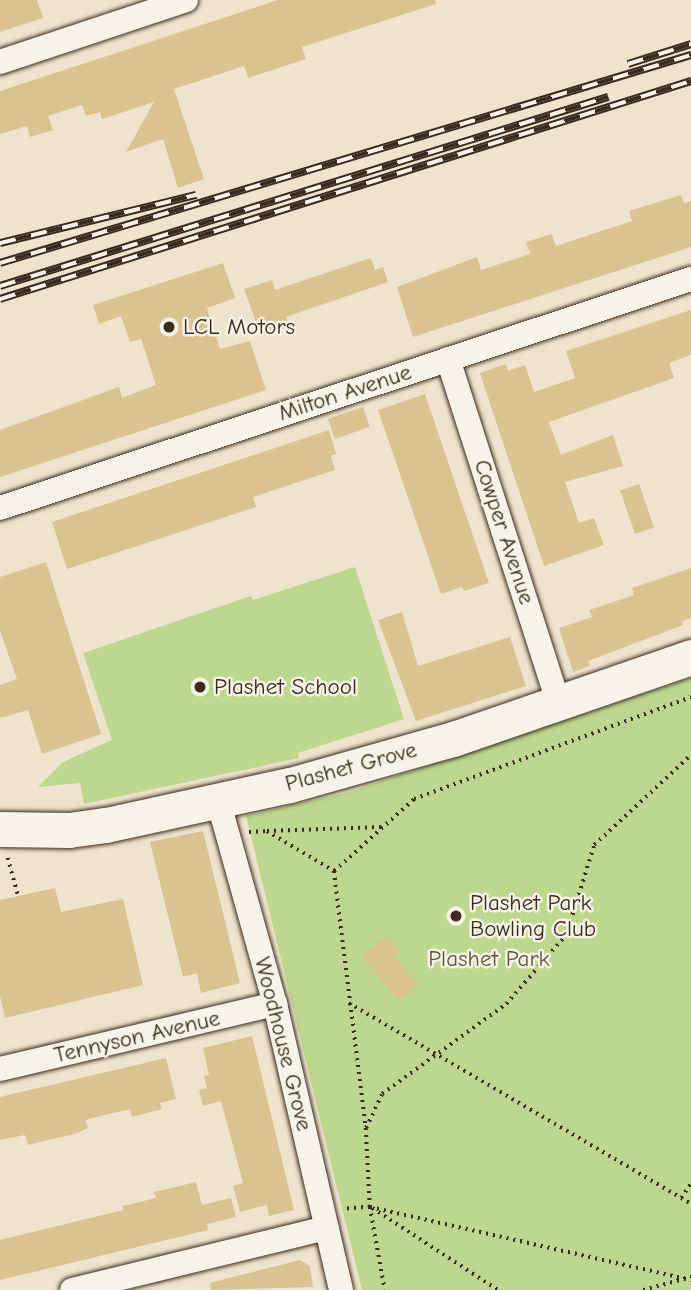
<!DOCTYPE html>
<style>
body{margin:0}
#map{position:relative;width:691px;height:1290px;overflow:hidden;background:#eee4ce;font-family:"Comic Neue",sans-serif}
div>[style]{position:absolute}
.green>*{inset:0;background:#bdd78e}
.building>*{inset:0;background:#dac291;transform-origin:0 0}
.path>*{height:3.5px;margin-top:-1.75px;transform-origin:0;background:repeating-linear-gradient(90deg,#3b2a1e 0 2px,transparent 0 7px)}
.roads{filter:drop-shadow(0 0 2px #3b2a1e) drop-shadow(0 0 2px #3b2a1e)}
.minor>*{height:24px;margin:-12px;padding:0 12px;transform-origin:12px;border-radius:12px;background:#f7f3e8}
.secondary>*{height:35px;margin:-17.5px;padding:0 17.5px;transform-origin:17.5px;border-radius:17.5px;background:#f7f3e8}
.rail>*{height:8px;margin-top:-4px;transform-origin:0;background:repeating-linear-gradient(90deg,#f7f3e8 0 16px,#3b2a1e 0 32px);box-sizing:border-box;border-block:2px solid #3b2a1e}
.dots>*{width:19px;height:19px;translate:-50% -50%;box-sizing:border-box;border:4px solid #f7f3e8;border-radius:50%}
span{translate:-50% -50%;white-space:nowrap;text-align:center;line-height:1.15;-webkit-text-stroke:5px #f7f3e8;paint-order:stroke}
.poi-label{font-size:23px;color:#3b2a1e}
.left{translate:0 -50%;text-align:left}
.street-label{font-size:23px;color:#3b2a1e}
.park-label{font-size:23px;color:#5c553a}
</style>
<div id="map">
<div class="green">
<i style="clip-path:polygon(355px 567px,404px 719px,298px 753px,299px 758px,84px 804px,80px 783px,38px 787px,63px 762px,112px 740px,83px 653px,251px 596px,253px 600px)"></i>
<i style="clip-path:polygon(691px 678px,691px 1290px,362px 1290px,246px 816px,349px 792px)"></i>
</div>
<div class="building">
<i style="clip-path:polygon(0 0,37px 0,43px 18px,0 32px)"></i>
<i style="clip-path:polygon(278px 0,435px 0,436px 4px,302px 47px,306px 59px,248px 78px,244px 66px,174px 89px,204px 179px,178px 188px,163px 139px,126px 152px,154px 102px,102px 119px,100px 112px,86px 116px,82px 105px,48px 116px,53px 130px,30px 137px,27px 126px,0 134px,0 91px)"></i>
<i style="clip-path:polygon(681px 195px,684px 203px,691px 201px,691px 247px,413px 337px,397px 287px,477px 257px,481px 270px,530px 254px,526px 242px,552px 234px,556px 246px,632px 221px,629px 211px)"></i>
<i style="clip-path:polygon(371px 258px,375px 270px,383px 267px,388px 282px,286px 317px,290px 327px,261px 336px,244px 289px,272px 280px,275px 290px)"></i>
<i style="clip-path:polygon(223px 263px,235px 298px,207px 308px,220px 349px,250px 341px,266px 390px,0 477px,0 430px,119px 387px,122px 398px,156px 385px,141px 339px,130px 342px,121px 316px,99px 324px,93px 305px)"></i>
<i style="clip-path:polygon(691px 310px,691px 355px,669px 363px,674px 378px,549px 422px,561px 455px,613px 435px,623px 466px,565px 482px,579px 523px,594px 518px,604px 545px,544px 566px,480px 373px,506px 364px,508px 371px,525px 365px,534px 392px,575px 378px,566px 351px)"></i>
<i style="clip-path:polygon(425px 394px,489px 583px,464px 591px,462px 587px,441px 594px,378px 410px)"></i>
<i style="left:363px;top:407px;width:21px;height:37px;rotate:71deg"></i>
<i style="clip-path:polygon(329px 430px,336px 454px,331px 456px,335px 470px,253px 497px,256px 507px,67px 569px,52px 522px)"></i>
<i style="left:639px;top:484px;width:46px;height:20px;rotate:71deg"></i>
<i style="clip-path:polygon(46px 562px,101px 734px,42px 754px,28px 710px,0 718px,0 685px,17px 679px,0 631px,0 577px)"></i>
<i style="clip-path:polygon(691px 568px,691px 618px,682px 621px,683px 625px,588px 661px,590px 666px,573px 672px,559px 628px,592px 617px,589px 610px,634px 595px,632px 588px)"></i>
<i style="clip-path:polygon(402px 612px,418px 666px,510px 637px,526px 686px,416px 721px,378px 620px)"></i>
<i style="clip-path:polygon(203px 831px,240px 983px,201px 993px,197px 973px,183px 977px,150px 842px)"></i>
<i style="clip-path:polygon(55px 888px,61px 912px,123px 899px,143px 985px,5px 1018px,0 996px,0 900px)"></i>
<i style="clip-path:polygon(387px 935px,400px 951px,394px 955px,419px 985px,399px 1001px,362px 956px)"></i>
<i style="clip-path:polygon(252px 1036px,294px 1210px,269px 1216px,267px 1205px,240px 1212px,233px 1186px,243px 1183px,221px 1101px,203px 1106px,199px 1090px,207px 1088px,204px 1076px,209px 1075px,203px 1048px)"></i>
<i style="clip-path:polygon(166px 1058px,176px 1099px,160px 1103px,162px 1109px,132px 1117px,130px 1109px,85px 1120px,88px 1128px,74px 1134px,28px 1145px,25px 1135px,0 1140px,0 1097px)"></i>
<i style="clip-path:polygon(196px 1182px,202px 1205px,231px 1198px,236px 1217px,207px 1224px,208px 1230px,0 1280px,0 1240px,123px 1210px,123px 1206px,156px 1198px,154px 1192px)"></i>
<i style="clip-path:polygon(300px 1260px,310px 1266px,313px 1287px,211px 1290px,210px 1283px)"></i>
</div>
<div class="path">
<i style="left:267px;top:831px;width:114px;rotate:-2deg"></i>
<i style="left:249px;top:832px;width:18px;rotate:-3deg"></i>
<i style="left:267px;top:831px;width:78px;rotate:30.8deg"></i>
<i style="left:334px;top:871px;width:259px;rotate:82.9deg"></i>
<i style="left:366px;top:1128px;width:79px;rotate:87.1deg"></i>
<i style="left:370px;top:1207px;width:24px;rotate:175deg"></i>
<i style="left:8px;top:858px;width:39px;rotate:75deg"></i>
<i style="left:334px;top:871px;width:108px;rotate:-42deg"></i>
<i style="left:414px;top:799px;width:295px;rotate:-20.2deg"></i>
<i style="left:349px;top:1003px;width:397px;rotate:30.4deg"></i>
<i style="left:366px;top:1128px;width:38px;rotate:-65deg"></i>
<i style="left:382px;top:1094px;width:153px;rotate:-36deg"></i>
<i style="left:506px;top:1004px;width:91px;rotate:-49deg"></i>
<i style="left:566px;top:935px;width:94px;rotate:-72.7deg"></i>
<i style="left:594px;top:845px;width:132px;rotate:-42.9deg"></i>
<i style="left:681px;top:1198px;width:18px;rotate:-56deg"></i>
<i style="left:370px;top:1207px;width:84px;rotate:79.8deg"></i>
<i style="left:497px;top:1290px;width:152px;rotate:-146.8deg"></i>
<i style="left:370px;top:1207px;width:329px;rotate:12.8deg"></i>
<i style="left:643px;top:1290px;width:50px;rotate:-15.2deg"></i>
</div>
<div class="roads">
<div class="minor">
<i style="left:0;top:62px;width:196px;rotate:-18.4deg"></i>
<i style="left:448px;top:359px;width:362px;rotate:72.2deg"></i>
<i style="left:0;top:508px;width:728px;rotate:-18.34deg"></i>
<i style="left:223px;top:799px;width:19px;rotate:90deg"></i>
<i style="left:223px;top:818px;width:193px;rotate:74.4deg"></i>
<i style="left:275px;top:1004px;width:294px;rotate:77deg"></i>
<i style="left:0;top:1069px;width:283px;rotate:-13.3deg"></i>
<i style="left:72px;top:1290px;width:262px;rotate:-13.7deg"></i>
</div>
<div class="secondary">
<i style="left:0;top:829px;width:69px;rotate:0.8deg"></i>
<i style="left:69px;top:830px;width:37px;rotate:-8deg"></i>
<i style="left:106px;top:825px;width:188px;rotate:-12.3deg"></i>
<i style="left:290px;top:785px;width:169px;rotate:-15.8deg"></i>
<i style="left:453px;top:739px;width:252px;rotate:-19deg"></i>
</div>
</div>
<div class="rail">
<i style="left:628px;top:64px;width:66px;rotate:-17.6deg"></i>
<i style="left:0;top:243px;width:202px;rotate:-13.8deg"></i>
<i style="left:0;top:263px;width:722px;rotate:-16.75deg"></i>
<i style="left:0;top:286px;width:637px;rotate:-17.27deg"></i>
<i style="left:0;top:299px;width:725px;rotate:-17.51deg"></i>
</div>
<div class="dots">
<i style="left:169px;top:327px;background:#3b2a1e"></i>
<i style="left:200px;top:687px;background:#3b2a1e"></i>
<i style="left:456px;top:916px;background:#3b2a1e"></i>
</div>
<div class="poi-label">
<span class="left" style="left:183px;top:327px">LCL Motors</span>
<span class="left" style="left:214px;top:687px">Plashet School</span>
<span class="left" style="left:470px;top:916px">Plashet Park<br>Bowling Club</span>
</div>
<div class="street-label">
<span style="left:345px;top:393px;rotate:-18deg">Milton Avenue</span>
<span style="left:504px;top:532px;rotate:72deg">Cowper Avenue</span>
<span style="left:351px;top:767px;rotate:-15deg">Plashet Grove</span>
<span style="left:137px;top:1037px;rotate:-13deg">Tennyson Avenue</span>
<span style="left:283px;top:1044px;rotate:76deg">Woodhouse Grove</span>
</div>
<div class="park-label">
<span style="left:489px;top:959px">Plashet Park</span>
</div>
</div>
